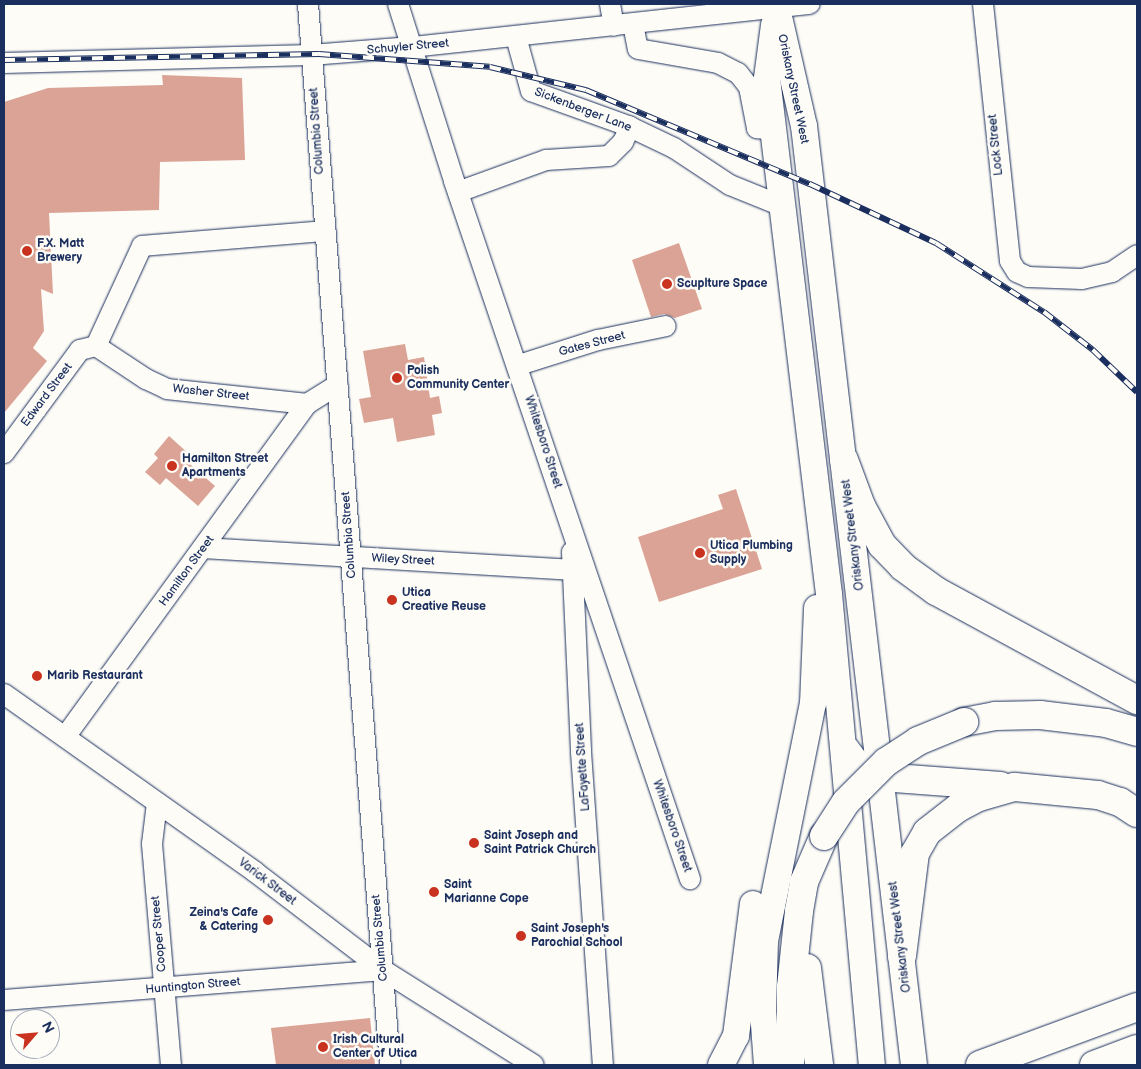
<!DOCTYPE html>
<style>
body{margin:0}
#map{position:relative;width:1141px;height:1069px;overflow:hidden;background:#fdfcf7;font-family:"Balsamiq Sans",sans-serif}
div>[style]{position:absolute}
.building>*{inset:0;background:#dba395}
.roads{filter:drop-shadow(0 0 1px #1b2f5e) drop-shadow(0 0 1px #1b2f5e)}
.minor>*{height:20px;margin:-10px;padding:0 10px;transform-origin:10px;border-radius:10px;background:#fdfcf7}
.major>*{height:26px;margin:-13px;padding:0 13px;transform-origin:13px;border-radius:13px;background:#fdfcf7}
.highway>*{height:28px;margin:-14px;padding:0 14px;transform-origin:14px;border-radius:14px;background:#fdfcf7}
.rail>*{height:5.5px;margin-top:-2.75px;transform-origin:0;background:repeating-linear-gradient(90deg,#fdfcf7 0 11px,#1b2f5e 0 22px);box-sizing:border-box;border-block:1px solid #1b2f5e}
.bridges{filter:drop-shadow(0 0 1px #1b2f5e) drop-shadow(0 0 1px #1b2f5e)}
.highway-bridge>*{height:28px;margin:-14px;padding:0 14px;transform-origin:14px;border-radius:14px;background:#fdfcf7}
.dots>*{width:14px;height:14px;translate:-50% -50%;box-sizing:border-box;border:2px solid #fdfcf7;border-radius:50%}
span{translate:-50% -50%;white-space:nowrap;text-align:center;line-height:1.15;-webkit-text-stroke:5px #fdfcf7;paint-order:stroke}
.street-label{font-size:12px;color:#1b2f5e}
.poi-label{font-size:12px;color:#1b2f5e;font-weight:700}
.left{translate:0 -50%;text-align:left}
.right{translate:-100% -50%;text-align:right}
.frame{position:absolute;inset:0;border:5px solid #1b2f5e;pointer-events:none}
.north{position:absolute;left:10px;top:1009px;width:50px;height:50px;box-sizing:border-box;background:#fdfcf7;border:1px solid #a3aaba;border-radius:50%;rotate:63deg;font-size:14px;font-weight:700;line-height:20px;text-align:center;color:#1b2f5e}
.north::after{content:'';display:block;margin:auto;width:18px;height:22px;background:#c8321e;clip-path:polygon(50% 0,100% 100%,50% 72%,0 100%)}
</style>
<div id="map">
<div class="building">
<i style="clip-path:polygon(162px 75px,242px 78px,245px 160px,160px 162px,159px 210px,49px 213px,53px 294px,41px 289px,44px 331px,33px 348px,47px 361px,4px 413px,4px 102px,48px 88px,163px 85px)"></i>
<i style="clip-path:polygon(679px 243px,702px 309px,675px 318px,664px 314px,651px 317px,632px 260px)"></i>
<i style="clip-path:polygon(405px 344px,408px 360px,424px 357px,430px 398px,439px 396px,442px 413px,432px 415px,435px 435px,397px 442px,393px 418px,364px 423px,359px 399px,371px 397px,363px 351px)"></i>
<i style="clip-path:polygon(169px 436px,189px 454px,184px 459px,215px 486px,198px 506px,166px 478px,160px 485px,145px 472px,158px 458px,154px 454px)"></i>
<i style="clip-path:polygon(736px 489px,762px 569px,659px 602px,638px 537px,723px 509px,718px 495px)"></i>
<i style="clip-path:polygon(370px 1018px,375px 1065px,276px 1065px,271px 1028px)"></i>
</div>
<div class="roads">
<div class="minor">
<i style="left:308px;top:4px;width:1064px;rotate:85.58deg"></i>
<i style="left:398px;top:4px;width:186px;rotate:72.4deg"></i>
<i style="left:454px;top:181px;width:737px;rotate:71.32deg"></i>
<i style="left:610px;top:4px;width:22px;rotate:80deg"></i>
<i style="left:983px;top:4px;width:258px;rotate:84deg"></i>
<i style="left:1010px;top:261px;width:13px;rotate:58deg"></i>
<i style="left:1017px;top:272px;width:12px;rotate:24deg"></i>
<i style="left:1028px;top:277px;width:54px;rotate:2.1deg"></i>
<i style="left:1082px;top:279px;width:31px;rotate:-13deg"></i>
<i style="left:1112px;top:272px;width:30px;rotate:-34deg"></i>
<i style="left:633px;top:24px;width:25px;rotate:79deg"></i>
<i style="left:638px;top:49px;width:81px;rotate:9.9deg"></i>
<i style="left:718px;top:63px;width:22px;rotate:27deg"></i>
<i style="left:738px;top:73px;width:18px;rotate:52deg"></i>
<i style="left:749px;top:87px;width:42px;rotate:79deg"></i>
<i style="left:757px;top:128px;width:16px;rotate:7deg"></i>
<i style="left:516px;top:37px;width:56px;rotate:74.5deg"></i>
<i style="left:531px;top:91px;width:103px;rotate:19.8deg"></i>
<i style="left:628px;top:126px;width:51px;rotate:25.6deg"></i>
<i style="left:674px;top:148px;width:67px;rotate:33.5deg"></i>
<i style="left:730px;top:185px;width:56px;rotate:22deg"></i>
<i style="left:4px;top:63px;width:307px;rotate:-1.5deg"></i>
<i style="left:311px;top:55px;width:101px;rotate:-4.5deg"></i>
<i style="left:412px;top:47px;width:400px;rotate:-6.2deg"></i>
<i style="left:458px;top:192px;width:94px;rotate:-20deg"></i>
<i style="left:546px;top:160px;width:63px;rotate:-3.6deg"></i>
<i style="left:609px;top:156px;width:20px;rotate:-45deg"></i>
<i style="left:623px;top:142px;width:17px;rotate:-65deg"></i>
<i style="left:96px;top:346px;width:110px;rotate:-65.3deg"></i>
<i style="left:142px;top:246px;width:184px;rotate:-4.7deg"></i>
<i style="left:96px;top:346px;width:60px;rotate:33.4deg"></i>
<i style="left:146px;top:379px;width:23px;rotate:25deg"></i>
<i style="left:167px;top:389px;width:141px;rotate:6.1deg"></i>
<i style="left:519px;top:365px;width:83px;rotate:-17.6deg"></i>
<i style="left:598px;top:340px;width:69px;rotate:-11.6deg"></i>
<i style="left:4px;top:453px;width:128px;rotate:-53.6deg"></i>
<i style="left:80px;top:350px;width:16px;rotate:-14deg"></i>
<i style="left:204px;top:548px;width:370px;rotate:3.4deg"></i>
<i style="left:572px;top:552px;width:200px;rotate:87.4deg"></i>
<i style="left:581px;top:752px;width:314px;rotate:86deg"></i>
<i style="left:4px;top:694px;width:308px;rotate:35.3deg"></i>
<i style="left:255px;top:872px;width:161px;rotate:37.4deg"></i>
<i style="left:383px;top:970px;width:178px;rotate:32.2deg"></i>
<i style="left:65px;top:737px;width:412px;rotate:-54deg"></i>
<i style="left:307px;top:404px;width:36px;rotate:-32deg"></i>
<i style="left:157px;top:803px;width:41px;rotate:97deg"></i>
<i style="left:152px;top:844px;width:222px;rotate:85.1deg"></i>
<i style="left:4px;top:1000px;width:380px;rotate:-4.5deg"></i>
</div>
<div class="major">
<i style="left:776px;top:4px;width:125px;rotate:77.1deg"></i>
<i style="left:804px;top:126px;width:945px;rotate:83.32deg"></i>
<i style="left:774px;top:25px;width:53px;rotate:97.5deg"></i>
<i style="left:767px;top:78px;width:520px;rotate:83.15deg"></i>
<i style="left:829px;top:594px;width:473px;rotate:84.8deg"></i>
<i style="left:721px;top:1065px;width:33px;rotate:-63deg"></i>
<i style="left:736px;top:1036px;width:133px;rotate:-82.7deg"></i>
<i style="left:767px;top:1065px;width:53px;rotate:-94.3deg"></i>
<i style="left:763px;top:1012px;width:71px;rotate:-88.4deg"></i>
<i style="left:765px;top:941px;width:242px;rotate:-78.6deg"></i>
<i style="left:813px;top:704px;width:96px;rotate:-87.6deg"></i>
</div>
<div class="highway">
<i style="left:844px;top:460px;width:49px;rotate:69.7deg"></i>
<i style="left:861px;top:506px;width:44px;rotate:61.7deg"></i>
<i style="left:882px;top:545px;width:30px;rotate:46deg"></i>
<i style="left:903px;top:567px;width:41px;rotate:36deg"></i>
<i style="left:936px;top:591px;width:229px;rotate:28.5deg"></i>
<i style="left:964px;top:722px;width:32px;rotate:-11deg"></i>
<i style="left:995px;top:716px;width:45px;rotate:-1.3deg"></i>
<i style="left:1040px;top:715px;width:66px;rotate:6.9deg"></i>
<i style="left:1106px;top:723px;width:32px;rotate:16deg"></i>
<i style="left:845px;top:749px;width:26px;rotate:53deg"></i>
<i style="left:861px;top:770px;width:21px;rotate:19deg"></i>
<i style="left:881px;top:777px;width:120px;rotate:4.3deg"></i>
<i style="left:902px;top:956px;width:104px;rotate:-82.8deg"></i>
<i style="left:915px;top:853px;width:24px;rotate:-60deg"></i>
<i style="left:927px;top:832px;width:39px;rotate:-38deg"></i>
<i style="left:958px;top:808px;width:24px;rotate:-28deg"></i>
<i style="left:979px;top:797px;width:37px;rotate:-16deg"></i>
<i style="left:1015px;top:787px;width:83px;rotate:5.5deg"></i>
<i style="left:1098px;top:795px;width:23px;rotate:18deg"></i>
<i style="left:1120px;top:802px;width:20px;rotate:33deg"></i>
<i style="left:807px;top:968px;width:98px;rotate:82.9deg"></i>
<i style="left:790px;top:1065px;width:78px;rotate:-89.3deg"></i>
<i style="left:791px;top:987px;width:76px;rotate:-84deg"></i>
<i style="left:799px;top:911px;width:29px;rotate:-80deg"></i>
<i style="left:804px;top:882px;width:50px;rotate:-66.5deg"></i>
<i style="left:980px;top:1065px;width:167px;rotate:-20.3deg"></i>
<i style="left:1094px;top:1065px;width:46px;rotate:-20.4deg"></i>
</div>
</div>
<div class="rail">
<i style="left:4px;top:60px;width:315px;rotate:-1.1deg"></i>
<i style="left:319px;top:54px;width:171px;rotate:4.3deg"></i>
<i style="left:490px;top:67px;width:99px;rotate:13.5deg"></i>
<i style="left:586px;top:90px;width:243px;rotate:22.8deg"></i>
<i style="left:810px;top:184px;width:139px;rotate:25.1deg"></i>
<i style="left:936px;top:243px;width:128px;rotate:32.6deg"></i>
<i style="left:1044px;top:312px;width:62px;rotate:37.8deg"></i>
<i style="left:1093px;top:350px;width:61px;rotate:43.7deg"></i>
</div>
<div class="bridges">
<div class="highway-bridge">
<i style="left:824px;top:836px;width:40px;rotate:-57.1deg"></i>
<i style="left:846px;top:802px;width:57px;rotate:-45deg"></i>
<i style="left:886px;top:762px;width:38px;rotate:-33deg"></i>
<i style="left:918px;top:741px;width:50px;rotate:-22.4deg"></i>
</div>
</div>
<div class="dots">
<i style="left:27px;top:251px;background:#c8321e"></i>
<i style="left:667px;top:284px;background:#c8321e"></i>
<i style="left:397px;top:378px;background:#c8321e"></i>
<i style="left:172px;top:466px;background:#c8321e"></i>
<i style="left:700px;top:553px;background:#c8321e"></i>
<i style="left:392px;top:600px;background:#c8321e"></i>
<i style="left:37px;top:676px;background:#c8321e"></i>
<i style="left:474px;top:843px;background:#c8321e"></i>
<i style="left:434px;top:892px;background:#c8321e"></i>
<i style="left:268px;top:920px;background:#c8321e"></i>
<i style="left:521px;top:936px;background:#c8321e"></i>
<i style="left:323px;top:1047px;background:#c8321e"></i>
</div>
<div class="street-label">
<span style="left:408px;top:47px;rotate:-5deg">Schuyler Street</span>
<span style="left:793px;top:89px;rotate:78deg">Oriskany Street West</span>
<span style="left:583px;top:110px;rotate:21deg">Sickenberger Lane</span>
<span style="left:317px;top:131px;rotate:-94deg">Columbia Street</span>
<span style="left:996px;top:145px;rotate:-96deg">Lock Street</span>
<span style="left:592px;top:344px;rotate:-15deg">Gates Street</span>
<span style="left:211px;top:393px;rotate:6deg">Washer Street</span>
<span style="left:47px;top:395px;rotate:-53deg">Edward Street</span>
<span style="left:543px;top:442px;rotate:72deg">Whitesboro Street</span>
<span style="left:349px;top:535px;rotate:-94deg">Columbia Street</span>
<span style="left:853px;top:535px;rotate:-97deg">Oriskany Street West</span>
<span style="left:403px;top:560px;rotate:3deg">Wiley Street</span>
<span style="left:187px;top:571px;rotate:-54deg">Hamilton Street</span>
<span style="left:583px;top:767px;rotate:-94deg">LaFayette Street</span>
<span style="left:672px;top:826px;rotate:71deg">Whitesboro Street</span>
<span style="left:267px;top:882px;rotate:37deg">Varick Street</span>
<span style="left:159px;top:934px;rotate:-95deg">Cooper Street</span>
<span style="left:900px;top:937px;rotate:-97deg">Oriskany Street West</span>
<span style="left:380px;top:938px;rotate:-95deg">Columbia Street</span>
<span style="left:193px;top:986px;rotate:-5deg">Huntington Street</span>
</div>
<div class="poi-label">
<span class="left" style="left:37px;top:251px">F.X. Matt<br>Brewery</span>
<span class="left" style="left:677px;top:284px">Scuplture Space</span>
<span class="left" style="left:407px;top:378px">Polish<br>Community Center</span>
<span class="left" style="left:182px;top:466px">Hamilton Street<br>Apartments</span>
<span class="left" style="left:710px;top:553px">Utica Plumbing<br>Supply</span>
<span class="left" style="left:402px;top:600px">Utica<br>Creative Reuse</span>
<span class="left" style="left:47px;top:676px">Marib Restaurant</span>
<span class="left" style="left:484px;top:843px">Saint Joseph and<br>Saint Patrick Church</span>
<span class="left" style="left:444px;top:892px">Saint<br>Marianne Cope</span>
<span class="right" style="left:258px;top:920px">Zeina's Cafe<br>&amp; Catering</span>
<span class="left" style="left:531px;top:936px">Saint Joseph's<br>Parochial School</span>
<span class="left" style="left:333px;top:1047px">Irish Cultural<br>Center of Utica</span>
</div>
<div class="frame"></div>
<div class="north">N</div>
</div>
